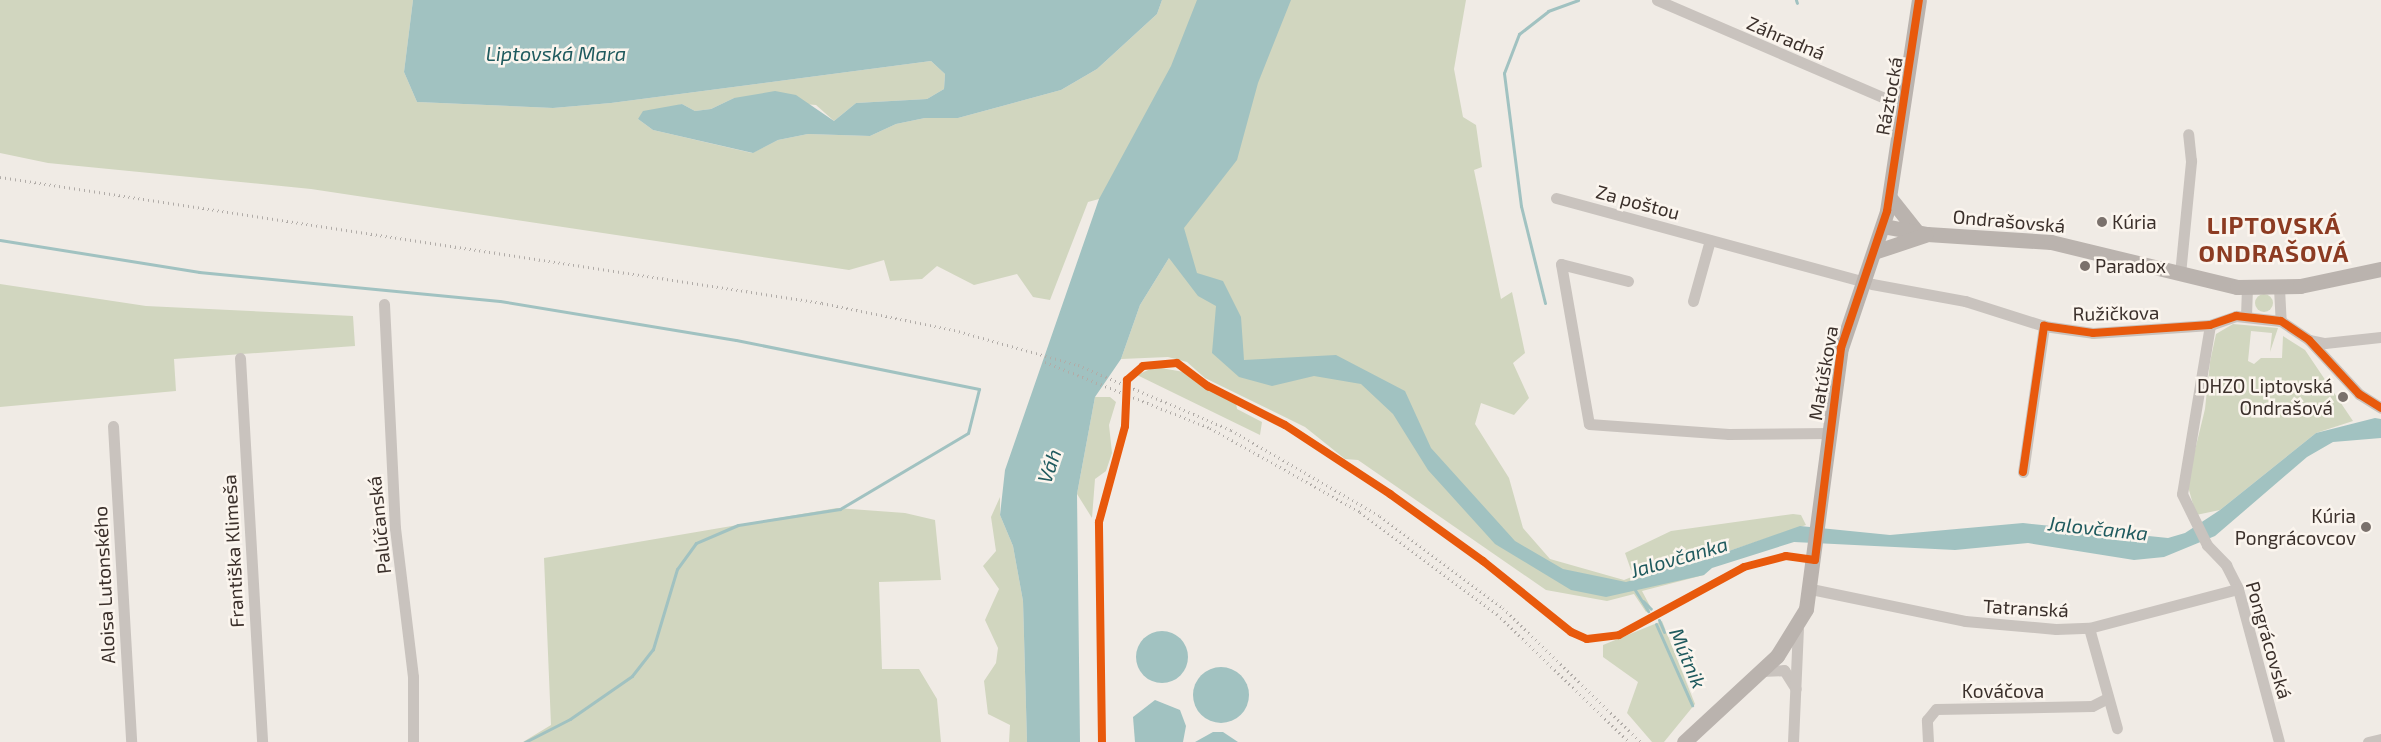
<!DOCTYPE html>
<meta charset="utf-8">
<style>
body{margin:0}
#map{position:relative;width:2381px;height:742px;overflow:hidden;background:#f0ebe5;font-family:"Exo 2",sans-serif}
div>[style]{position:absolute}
.green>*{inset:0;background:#d1d6bf}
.round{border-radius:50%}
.water>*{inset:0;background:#a1c2c1}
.stream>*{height:3px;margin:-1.5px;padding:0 1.5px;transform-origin:1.5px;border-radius:1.5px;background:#a1c2c1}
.street>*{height:11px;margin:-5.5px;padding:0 5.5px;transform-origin:5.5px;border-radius:5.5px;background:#c9c3be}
.secondary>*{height:15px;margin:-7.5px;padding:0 7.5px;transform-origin:7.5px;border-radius:7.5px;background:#bab3ae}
.rail>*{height:3px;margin-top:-1.5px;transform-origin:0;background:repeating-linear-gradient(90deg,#b1aca8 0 1px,transparent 0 5px)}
.cycleway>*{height:8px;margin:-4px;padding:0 4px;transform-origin:4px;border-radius:4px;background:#e8590c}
.dots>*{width:14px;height:14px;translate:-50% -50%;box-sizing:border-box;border:2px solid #fbf5ee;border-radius:50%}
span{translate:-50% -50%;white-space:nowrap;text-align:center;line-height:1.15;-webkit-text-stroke:5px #fbf5ee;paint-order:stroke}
.street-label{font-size:19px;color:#3b302b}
.poi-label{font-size:19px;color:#3b302b}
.left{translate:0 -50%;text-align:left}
.right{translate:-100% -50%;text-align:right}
.water-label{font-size:20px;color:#1f5a5e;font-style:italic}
.district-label{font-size:24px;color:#8c3b22;font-weight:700;letter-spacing:1px}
</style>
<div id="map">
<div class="green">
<i style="clip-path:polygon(0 0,413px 0,404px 72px,417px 102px,553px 108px,611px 103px,931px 61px,945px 74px,944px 89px,927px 99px,856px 103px,834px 121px,816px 105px,734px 98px,711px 109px,695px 111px,682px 104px,638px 119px,653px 130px,752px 153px,778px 140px,808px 134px,870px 136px,896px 124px,925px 118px,958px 118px,1061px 90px,1097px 69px,1157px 14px,1162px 0,1466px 0,1454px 69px,1463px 117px,1476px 125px,1482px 167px,1474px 170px,1501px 299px,1512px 292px,1525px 353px,1513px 363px,1529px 398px,1514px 415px,1481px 403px,1475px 424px,1509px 478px,1523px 528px,1550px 559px,1624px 580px,1639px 574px,1631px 570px,1625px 553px,1671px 531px,1793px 514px,1801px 515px,1806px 525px,1726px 552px,1696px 556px,1704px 575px,1642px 591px,1651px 608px,1646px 612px,1634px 594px,1607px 601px,1546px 590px,1358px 460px,1345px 459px,1305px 427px,1205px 378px,1187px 362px,1168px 357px,1121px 359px,1140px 305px,1169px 258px,1134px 234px,1099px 199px,1088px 202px,1050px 300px,1033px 297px,1017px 274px,974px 285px,937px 266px,922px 279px,890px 281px,884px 260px,849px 270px,311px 189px,48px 163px,0 153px)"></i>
<i style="clip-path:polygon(0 284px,146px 306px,353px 316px,355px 346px,174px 359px,176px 391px,0 407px)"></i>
<i class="round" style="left:2255px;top:294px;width:18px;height:18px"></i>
<i style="clip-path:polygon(2233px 324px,2278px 328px,2270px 352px,2272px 333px,2251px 331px,2248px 361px,2254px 364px,2261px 358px,2282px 358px,2283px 336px,2305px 350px,2353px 421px,2316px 433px,2220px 510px,2196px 515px,2187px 483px,2205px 409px,2210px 362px,2216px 334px)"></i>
<i style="clip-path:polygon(1155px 367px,1184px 372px,1200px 385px,1236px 402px,1237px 409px,1262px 422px,1260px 435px,1137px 375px)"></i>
<i style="clip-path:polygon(1095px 397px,1110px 397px,1116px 402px,1109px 425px,1112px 453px,1106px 471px,1095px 479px,1092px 518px,1077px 494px)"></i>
<i style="clip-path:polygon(1000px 497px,1000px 515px,1013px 546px,1023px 601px,1027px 742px,1009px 742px,1010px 725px,988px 714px,984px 681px,996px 663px,998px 648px,985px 620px,999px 589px,983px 566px,996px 551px,991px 517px)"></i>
<i style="clip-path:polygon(837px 508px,905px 513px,935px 520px,941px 580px,879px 582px,882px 669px,919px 669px,937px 699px,941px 742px,523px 742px,551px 725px,544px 558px)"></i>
<i style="clip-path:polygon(1662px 621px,1695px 704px,1664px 742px,1652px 742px,1627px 713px,1638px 682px,1603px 657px,1603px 645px)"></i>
</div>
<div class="water">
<i style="clip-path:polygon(413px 0,1162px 0,1157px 14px,1097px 69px,1061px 90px,958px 118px,925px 118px,896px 124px,870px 136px,808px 134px,778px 140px,753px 153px,653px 130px,638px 119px,643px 111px,682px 104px,695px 111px,711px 109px,734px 98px,775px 91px,796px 95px,834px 121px,856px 103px,927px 99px,944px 89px,945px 74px,931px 61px,611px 103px,553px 108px,417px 102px,404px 72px)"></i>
<i style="clip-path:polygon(1197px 0,1291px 0,1258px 83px,1237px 160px,1184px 228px,1197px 273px,1223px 281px,1241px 317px,1244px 360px,1336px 355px,1405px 391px,1431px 448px,1515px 541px,1563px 569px,1626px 582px,1658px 573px,1696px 555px,1726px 552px,1800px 526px,1890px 535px,2023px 523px,2168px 538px,2185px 533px,2220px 510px,2316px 433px,2375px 418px,2381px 419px,2381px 438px,2333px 442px,2307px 457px,2215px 536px,2164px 557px,2134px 560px,2028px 543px,1955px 550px,1794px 542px,1712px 568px,1704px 575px,1606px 597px,1571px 590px,1495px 544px,1428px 470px,1393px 414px,1361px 384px,1314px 376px,1272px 386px,1239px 377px,1212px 353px,1216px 306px,1198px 296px,1169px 258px,1140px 305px,1121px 359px,1095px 397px,1077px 494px,1080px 742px,1027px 742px,1023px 601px,1013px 546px,1000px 515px,1005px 470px,1099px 199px,1171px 66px)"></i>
<i class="round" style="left:1136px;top:631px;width:52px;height:52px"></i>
<i class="round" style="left:1193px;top:667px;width:56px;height:56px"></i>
<i style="clip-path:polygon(1155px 700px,1180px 710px,1186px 726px,1183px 742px,1135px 742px,1133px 717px)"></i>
<i style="clip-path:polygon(1213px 732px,1223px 732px,1238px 742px,1195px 742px)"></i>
</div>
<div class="stream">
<i style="left:1796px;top:0;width:3px;rotate:72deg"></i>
<i style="left:0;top:240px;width:202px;rotate:9.1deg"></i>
<i style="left:199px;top:272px;width:302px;rotate:5.5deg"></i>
<i style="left:500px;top:301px;width:239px;rotate:9.4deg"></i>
<i style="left:736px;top:340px;width:248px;rotate:11.4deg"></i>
<i style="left:979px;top:389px;width:45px;rotate:104deg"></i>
<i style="left:968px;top:433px;width:149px;rotate:149.3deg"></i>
<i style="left:840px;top:509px;width:103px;rotate:171.1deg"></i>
<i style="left:738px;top:525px;width:46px;rotate:156.8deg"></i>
<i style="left:696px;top:543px;width:32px;rotate:126deg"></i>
<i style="left:677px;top:569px;width:84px;rotate:106.7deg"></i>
<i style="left:653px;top:649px;width:34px;rotate:128deg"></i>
<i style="left:632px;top:676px;width:75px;rotate:145.3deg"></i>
<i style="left:570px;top:719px;width:51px;rotate:152.9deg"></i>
<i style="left:1545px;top:303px;width:100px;rotate:-103.9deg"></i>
<i style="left:1521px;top:206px;width:134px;rotate:-97.3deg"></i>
<i style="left:1504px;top:73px;width:42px;rotate:-69deg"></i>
<i style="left:1519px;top:34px;width:37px;rotate:-38deg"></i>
<i style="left:1548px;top:11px;width:32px;rotate:-20deg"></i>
<i style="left:1635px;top:590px;width:25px;rotate:58deg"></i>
<i style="left:1643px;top:601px;width:11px;rotate:45deg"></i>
<i style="left:1659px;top:620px;width:13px;rotate:67deg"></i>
<i style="left:1656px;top:624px;width:89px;rotate:66deg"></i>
</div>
<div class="street">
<i style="left:1657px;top:0;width:268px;rotate:23.3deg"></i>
<i style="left:1556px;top:198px;width:327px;rotate:15.2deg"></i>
<i style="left:1872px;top:284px;width:95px;rotate:10.4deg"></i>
<i style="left:1965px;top:301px;width:83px;rotate:17.6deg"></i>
<i style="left:2180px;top:274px;width:114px;rotate:-84.4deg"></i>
<i style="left:2191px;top:161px;width:27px;rotate:-96deg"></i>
<i style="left:1628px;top:281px;width:69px;rotate:-165.8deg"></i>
<i style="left:1561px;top:264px;width:162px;rotate:80.1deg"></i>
<i style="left:1589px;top:424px;width:140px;rotate:4.1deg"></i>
<i style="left:1729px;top:434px;width:100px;rotate:-0.6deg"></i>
<i style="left:2279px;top:288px;width:33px;rotate:87deg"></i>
<i style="left:1693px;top:301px;width:63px;rotate:-74.4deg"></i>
<i style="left:384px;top:304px;width:224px;rotate:87.2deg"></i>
<i style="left:395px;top:528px;width:150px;rotate:83.1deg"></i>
<i style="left:413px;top:677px;width:65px;rotate:90deg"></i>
<i style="left:2246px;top:316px;width:29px;rotate:-88deg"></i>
<i style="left:2210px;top:325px;width:171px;rotate:99.4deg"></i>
<i style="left:2182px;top:494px;width:57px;rotate:63.9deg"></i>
<i style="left:2207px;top:545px;width:28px;rotate:46deg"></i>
<i style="left:2226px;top:565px;width:27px;rotate:63deg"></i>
<i style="left:2238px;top:589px;width:158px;rotate:75deg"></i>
<i style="left:2309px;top:340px;width:16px;rotate:11deg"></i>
<i style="left:2325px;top:343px;width:56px;rotate:-6.1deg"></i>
<i style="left:240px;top:358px;width:385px;rotate:86.7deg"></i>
<i style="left:113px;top:426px;width:317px;rotate:86.7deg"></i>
<i style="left:2023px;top:472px;width:148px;rotate:-81.8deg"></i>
<i style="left:2044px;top:326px;width:49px;rotate:8.1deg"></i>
<i style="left:2093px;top:333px;width:117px;rotate:-3.9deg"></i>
<i style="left:2210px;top:325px;width:28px;rotate:-19deg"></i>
<i style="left:2236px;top:316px;width:45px;rotate:6.3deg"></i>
<i style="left:2281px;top:321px;width:34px;rotate:34deg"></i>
<i style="left:2309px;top:340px;width:74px;rotate:47.2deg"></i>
<i style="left:2359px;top:394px;width:26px;rotate:32deg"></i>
<i style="left:1811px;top:589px;width:157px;rotate:11.7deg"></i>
<i style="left:1965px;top:621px;width:91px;rotate:5deg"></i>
<i style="left:2056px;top:629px;width:33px;rotate:-2deg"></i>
<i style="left:2089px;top:628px;width:154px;rotate:-14.7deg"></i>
<i style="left:2089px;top:628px;width:104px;rotate:74.4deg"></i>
<i style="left:1761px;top:671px;width:23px;rotate:-2deg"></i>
<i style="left:1784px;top:670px;width:22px;rotate:58deg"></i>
<i style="left:1793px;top:742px;width:113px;rotate:-87.5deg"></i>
<i style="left:1928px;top:742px;width:22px;rotate:-93deg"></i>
<i style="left:1927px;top:720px;width:14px;rotate:-51deg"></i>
<i style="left:1936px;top:709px;width:156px;rotate:-1.1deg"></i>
<i style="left:2092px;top:706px;width:16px;rotate:-27deg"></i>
<i style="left:2368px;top:742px;width:13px;rotate:-13deg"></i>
</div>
<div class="secondary">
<i style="left:1890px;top:198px;width:43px;rotate:51.5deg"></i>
<i style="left:1883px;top:226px;width:45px;rotate:10.3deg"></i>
<i style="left:1927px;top:234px;width:124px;rotate:3.7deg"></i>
<i style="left:2051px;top:242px;width:191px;rotate:13.6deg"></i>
<i style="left:2237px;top:287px;width:63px;rotate:-0.9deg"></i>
<i style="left:2300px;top:286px;width:83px;rotate:-11.9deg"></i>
<i style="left:1874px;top:252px;width:54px;rotate:-18.4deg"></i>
<i style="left:1684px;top:742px;width:127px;rotate:-42.8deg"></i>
<i style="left:1777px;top:656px;width:55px;rotate:-58.3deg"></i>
<i style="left:1806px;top:609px;width:263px;rotate:-82.4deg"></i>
<i style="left:1841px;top:348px;width:145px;rotate:-71.4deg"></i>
<i style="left:1887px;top:211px;width:213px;rotate:-81.4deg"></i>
</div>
<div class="rail">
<i style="left:0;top:177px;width:832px;rotate:8.71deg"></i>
<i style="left:822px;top:303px;width:135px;rotate:11.6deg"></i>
<i style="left:954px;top:330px;width:129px;rotate:15.8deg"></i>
<i style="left:1078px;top:365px;width:166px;rotate:23deg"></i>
<i style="left:1231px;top:430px;width:172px;rotate:30deg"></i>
<i style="left:1380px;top:516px;width:154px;rotate:36.8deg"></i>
<i style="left:1503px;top:608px;width:192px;rotate:44.2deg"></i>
<i style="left:1045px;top:362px;width:178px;rotate:21.8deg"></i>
<i style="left:1210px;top:428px;width:172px;rotate:29.2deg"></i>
<i style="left:1360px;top:512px;width:171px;rotate:36.7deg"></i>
<i style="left:1497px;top:614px;width:184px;rotate:44.1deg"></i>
</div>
<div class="cycleway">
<i style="left:2023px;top:472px;width:148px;rotate:-81.8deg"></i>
<i style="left:2044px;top:326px;width:49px;rotate:8.1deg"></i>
<i style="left:2093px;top:333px;width:117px;rotate:-3.9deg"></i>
<i style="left:2210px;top:325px;width:28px;rotate:-19deg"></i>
<i style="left:2236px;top:316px;width:45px;rotate:6.3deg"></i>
<i style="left:2281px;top:321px;width:34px;rotate:34deg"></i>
<i style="left:2309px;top:340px;width:74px;rotate:47.2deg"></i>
<i style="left:2359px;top:394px;width:26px;rotate:32deg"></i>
<i style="left:1102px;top:742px;width:220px;rotate:-90.8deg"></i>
<i style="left:1099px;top:522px;width:99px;rotate:-74.8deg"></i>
<i style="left:1125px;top:426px;width:46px;rotate:-87.5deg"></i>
<i style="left:1127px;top:380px;width:21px;rotate:-41deg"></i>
<i style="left:1143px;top:366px;width:34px;rotate:-5deg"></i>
<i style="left:1177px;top:363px;width:39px;rotate:37deg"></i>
<i style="left:1208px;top:386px;width:86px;rotate:26.9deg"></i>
<i style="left:1285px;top:425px;width:126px;rotate:33.3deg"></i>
<i style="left:1390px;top:494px;width:115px;rotate:35.8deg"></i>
<i style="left:1483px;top:561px;width:113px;rotate:38.9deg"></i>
<i style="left:1571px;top:632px;width:17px;rotate:24deg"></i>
<i style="left:1587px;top:639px;width:32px;rotate:-7deg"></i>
<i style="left:1619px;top:635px;width:142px;rotate:-28.5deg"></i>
<i style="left:1744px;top:567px;width:43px;rotate:-14.7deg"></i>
<i style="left:1786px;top:556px;width:29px;rotate:8deg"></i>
<i style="left:1815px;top:560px;width:214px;rotate:-83deg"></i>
<i style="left:1841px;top:348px;width:145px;rotate:-71.4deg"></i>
<i style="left:1887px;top:211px;width:213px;rotate:-81.4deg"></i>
</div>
<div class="dots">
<i style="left:2102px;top:222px;background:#7a716c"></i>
<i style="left:2085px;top:266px;background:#7a716c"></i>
<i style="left:2343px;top:397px;background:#7a716c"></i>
<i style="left:2366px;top:527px;background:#7a716c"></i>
</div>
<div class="street-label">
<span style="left:1786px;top:38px;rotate:23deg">Záhradná</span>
<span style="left:1889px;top:96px;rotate:-80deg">Ráztocká</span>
<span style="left:1638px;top:202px;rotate:15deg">Za poštou</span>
<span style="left:2009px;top:221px;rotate:5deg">Ondrašovská</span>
<span style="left:2116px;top:313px;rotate:-1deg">Ružičkova</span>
<span style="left:1823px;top:373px;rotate:-80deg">Matúškova</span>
<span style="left:379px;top:525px;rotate:-96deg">Palúčanská</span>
<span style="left:233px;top:551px;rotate:-93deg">Františka Klimeša</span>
<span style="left:104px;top:585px;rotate:-93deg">Aloisa Lutonského</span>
<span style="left:2026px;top:608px;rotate:3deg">Tatranská</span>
<span style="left:2269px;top:640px;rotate:74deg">Pongrácovská</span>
<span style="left:2003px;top:691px">Kováčova</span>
</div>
<div class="poi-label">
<span class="left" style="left:2112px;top:222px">Kúria</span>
<span class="left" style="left:2095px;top:266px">Paradox</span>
<span class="right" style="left:2333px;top:397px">DHZO Liptovská<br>Ondrašová</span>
<span class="right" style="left:2356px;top:527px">Kúria<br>Pongrácovcov</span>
</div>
<div class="water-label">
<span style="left:556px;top:53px">Liptovská Mara</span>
<span style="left:1049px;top:466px;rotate:-71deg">Váh</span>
<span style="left:2098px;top:528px;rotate:6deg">Jalovčanka</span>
<span style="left:1679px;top:557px;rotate:-16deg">Jalovčanka</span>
<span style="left:1688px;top:658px;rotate:67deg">Mútnik</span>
</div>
<div class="district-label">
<span style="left:2274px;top:239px">LIPTOVSKÁ<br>ONDRAŠOVÁ</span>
</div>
</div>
